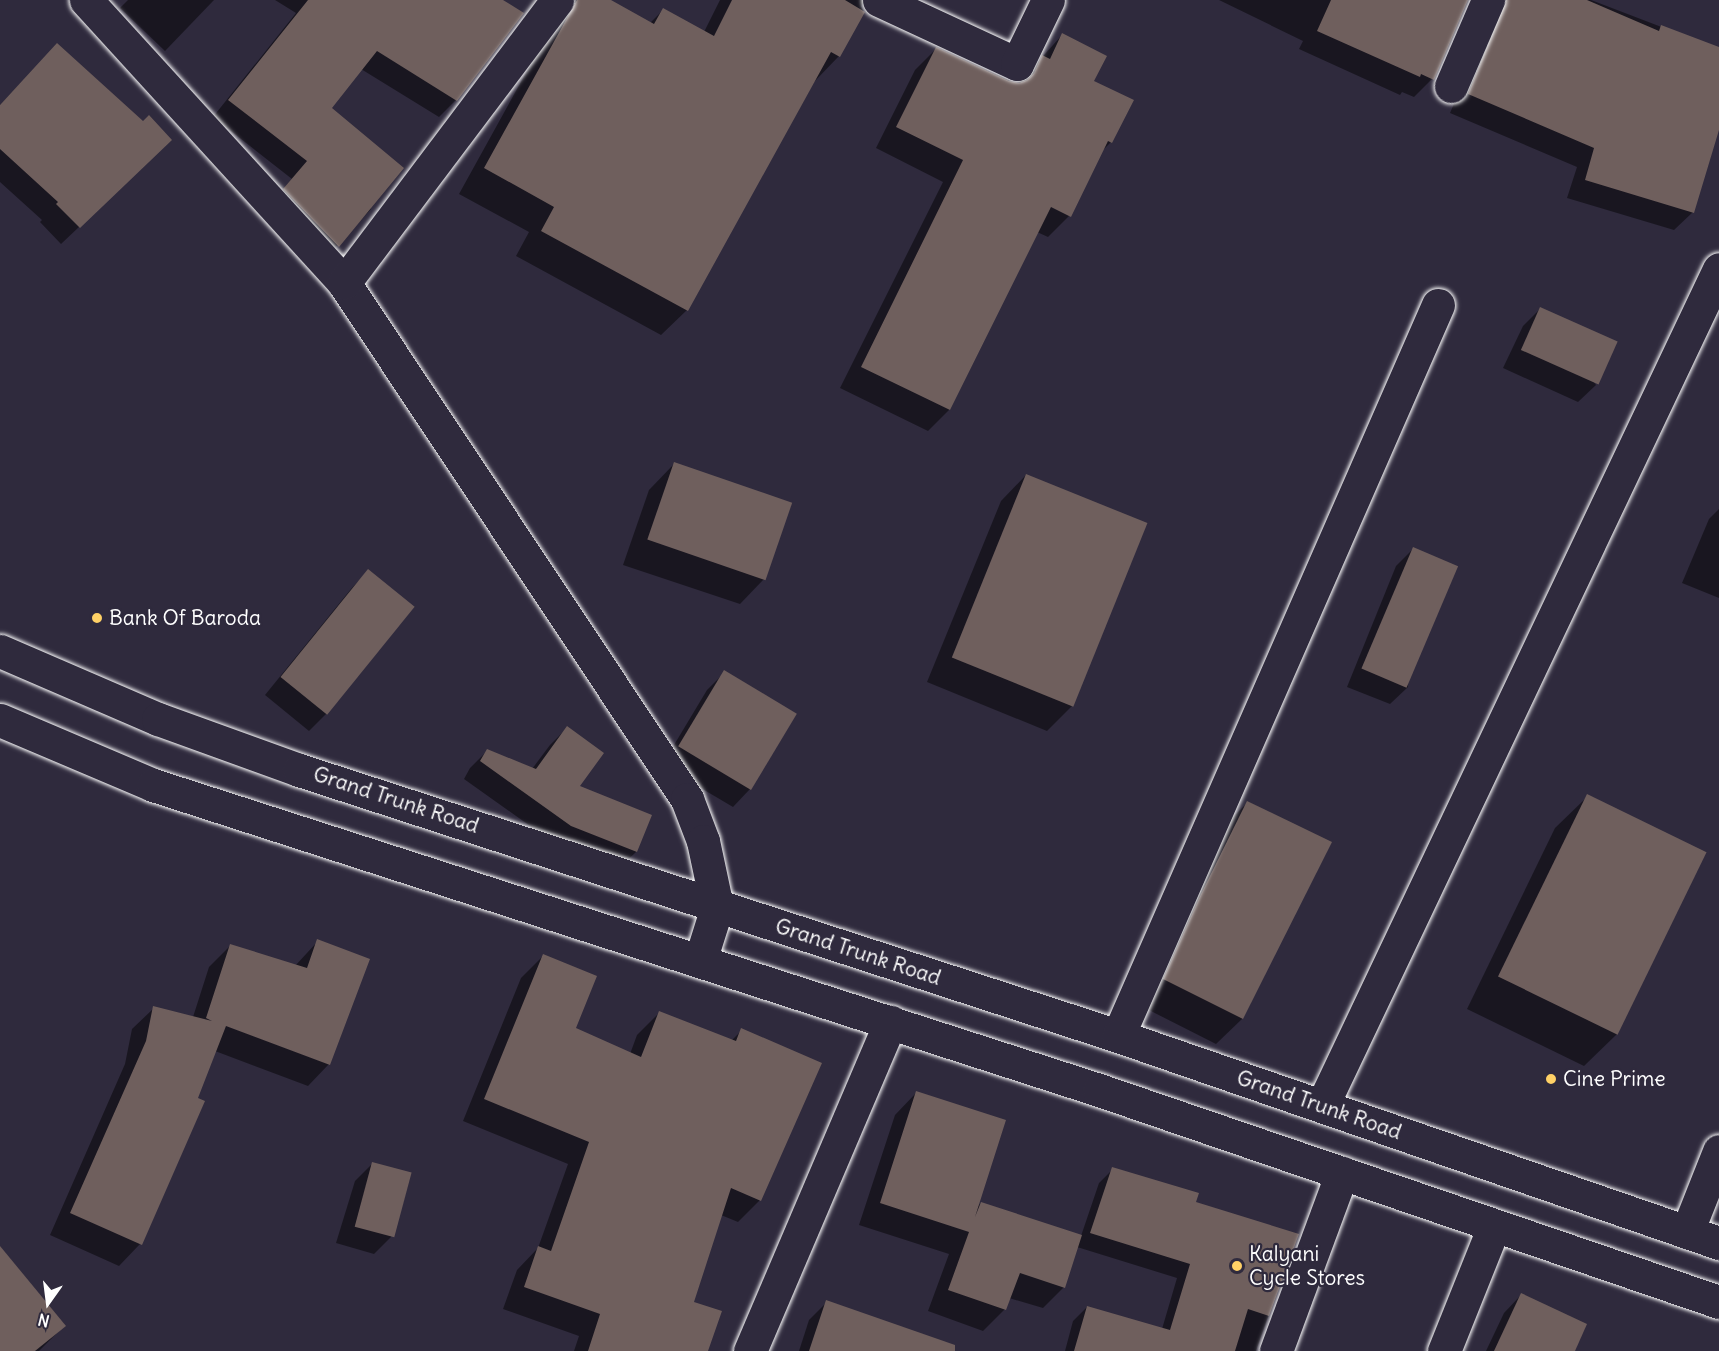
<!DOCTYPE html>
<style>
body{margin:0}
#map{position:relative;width:1719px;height:1351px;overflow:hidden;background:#2f2a3d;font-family:Delius,sans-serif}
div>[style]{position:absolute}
.shadow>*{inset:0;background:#0007}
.building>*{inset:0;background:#6f5f5d;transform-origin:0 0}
.roads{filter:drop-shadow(0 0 2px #fff) drop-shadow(0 0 2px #fff)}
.minor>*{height:33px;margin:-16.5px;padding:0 16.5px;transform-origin:16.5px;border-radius:16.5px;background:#2f2a3d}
.secondary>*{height:33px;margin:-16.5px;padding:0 16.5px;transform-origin:16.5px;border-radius:16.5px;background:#2f2a3d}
.dots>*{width:16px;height:16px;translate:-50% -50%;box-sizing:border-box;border:3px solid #2f2a3d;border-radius:50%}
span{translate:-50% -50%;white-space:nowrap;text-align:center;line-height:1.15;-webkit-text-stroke:4.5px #2f2a3d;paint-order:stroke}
.poi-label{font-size:21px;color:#fff}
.left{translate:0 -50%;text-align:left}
.street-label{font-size:21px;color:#fff}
.north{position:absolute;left:18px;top:1273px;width:60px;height:60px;-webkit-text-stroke:4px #2f2a3d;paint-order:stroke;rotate:194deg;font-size:16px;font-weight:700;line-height:24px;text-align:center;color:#fff}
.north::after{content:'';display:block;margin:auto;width:21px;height:27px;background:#fff;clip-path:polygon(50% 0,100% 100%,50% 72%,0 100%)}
</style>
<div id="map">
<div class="shadow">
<i style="clip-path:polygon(128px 0,214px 0,165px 51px,120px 8px)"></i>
<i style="clip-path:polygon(275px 0,500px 0,522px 13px,456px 100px,439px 117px,361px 69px,330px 108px,371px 209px,321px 263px,268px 206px,292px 179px,213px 117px,296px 13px)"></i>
<i style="clip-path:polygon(573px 0,608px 0,650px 23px,664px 9px,704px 32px,720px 0,867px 0,861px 6px,864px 12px,839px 56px,814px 82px,687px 310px,661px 335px,516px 256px,529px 232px,459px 194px,559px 13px)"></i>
<i style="clip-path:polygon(1219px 0,1466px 0,1432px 79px,1414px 97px,1402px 92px,1400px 95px,1299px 49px,1303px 41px)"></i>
<i style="clip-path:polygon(1470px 0,1591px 0,1719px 49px,1719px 115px,1693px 212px,1674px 230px,1567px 198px,1577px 167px,1450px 113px,1487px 27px,1477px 1px)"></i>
<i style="clip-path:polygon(1062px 35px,1092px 82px,1111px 142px,1102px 151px,1069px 216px,1048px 237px,1037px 232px,949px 410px,928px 431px,840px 388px,943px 182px,876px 148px,915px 70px,936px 49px,1018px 84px)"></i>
<i style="clip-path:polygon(57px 45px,143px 123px,153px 157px,61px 244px,40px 222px,42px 220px,0 182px,0 105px)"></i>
<i style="clip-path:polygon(1540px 309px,1596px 385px,1578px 402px,1503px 368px,1523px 326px)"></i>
<i style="clip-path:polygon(674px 464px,765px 578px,740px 604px,623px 565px,649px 490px)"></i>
<i style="clip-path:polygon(1026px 475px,1146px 524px,1073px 705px,1047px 731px,927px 682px,1001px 501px)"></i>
<i style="clip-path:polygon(1719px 509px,1719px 598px,1682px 583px,1709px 519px)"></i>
<i style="clip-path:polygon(1413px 549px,1408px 687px,1390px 704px,1347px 687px,1396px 566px)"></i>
<i style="clip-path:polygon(368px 571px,413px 607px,327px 713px,309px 731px,265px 695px,351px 589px)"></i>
<i style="clip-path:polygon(725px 672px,750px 789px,733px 807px,662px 765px,707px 690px)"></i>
<i style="clip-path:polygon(567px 728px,578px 787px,650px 816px,636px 852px,618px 869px,554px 843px,464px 779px,470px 768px,487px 751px,532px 769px,550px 745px)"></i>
<i style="clip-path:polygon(1588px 796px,1705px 853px,1617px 1034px,1584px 1066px,1467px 1009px,1555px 828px)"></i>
<i style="clip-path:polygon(1248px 802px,1330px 843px,1242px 1019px,1216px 1044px,1139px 1005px,1222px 828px)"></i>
<i style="clip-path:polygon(318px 941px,329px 1064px,308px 1086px,215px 1051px,140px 1244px,119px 1266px,50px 1235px,125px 1064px,132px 1029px,154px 1008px,193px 1017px,209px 967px,230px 946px,295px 966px)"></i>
<i style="clip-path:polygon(543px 956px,574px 1029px,630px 1054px,637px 1035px,659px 1013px,731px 1041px,742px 1030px,760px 1200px,738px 1222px,721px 1215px,692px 1303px,707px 1351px,574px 1351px,579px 1336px,503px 1309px,517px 1270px,538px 1248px,568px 1164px,463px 1121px,521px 978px)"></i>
<i style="clip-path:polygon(916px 1093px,976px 1208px,981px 1203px,1081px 1236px,1099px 1183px,1113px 1169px,1194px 1203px,1297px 1235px,1256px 1351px,1065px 1351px,1073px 1321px,1087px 1307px,1162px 1329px,1177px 1278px,1077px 1247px,1064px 1287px,1043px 1308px,1009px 1298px,1005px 1309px,983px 1331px,928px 1311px,949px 1254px,859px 1225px,895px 1115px)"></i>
<i style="clip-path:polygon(372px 1164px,410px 1174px,391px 1237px,374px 1254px,336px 1243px,355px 1181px)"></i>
<i style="clip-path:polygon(0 1248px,64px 1326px,39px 1351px,0 1351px)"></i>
<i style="clip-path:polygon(1521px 1295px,1573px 1351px,1486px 1351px,1504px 1313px)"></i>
<i style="clip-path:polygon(827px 1302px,920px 1351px,799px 1351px,809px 1320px)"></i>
</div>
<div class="building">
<i style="clip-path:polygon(308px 0,503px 0,524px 13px,457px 101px,377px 51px,332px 108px,404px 168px,339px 247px,283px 189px,307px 161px,228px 100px)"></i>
<i style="clip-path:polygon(577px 0,611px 0,654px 24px,663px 8px,714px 36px,732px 0,845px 0,865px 12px,840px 57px,831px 52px,688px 311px,541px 231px,554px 207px,484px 168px)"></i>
<i style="clip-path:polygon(1331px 0,1468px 0,1434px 80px,1421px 74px,1420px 77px,1317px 31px)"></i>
<i style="clip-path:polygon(1506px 0,1587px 0,1659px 31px,1661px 25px,1719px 47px,1719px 130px,1694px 213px,1585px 180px,1594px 148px,1468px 94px)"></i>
<i style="clip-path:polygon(1062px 33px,1107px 56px,1094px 81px,1134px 100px,1112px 143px,1108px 141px,1071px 217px,1051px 207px,950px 410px,861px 367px,963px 160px,896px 127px,936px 47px,1009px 81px,1019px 83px,1027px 80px,1034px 73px,1042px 55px,1050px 59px)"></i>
<i style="clip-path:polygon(57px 43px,143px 121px,149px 115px,172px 140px,80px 228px,56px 204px,58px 202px,0 149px,0 105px)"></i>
<i style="left:1540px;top:307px;width:85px;height:47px;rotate:24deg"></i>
<i style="left:674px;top:462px;width:125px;height:82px;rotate:19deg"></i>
<i style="left:1026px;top:474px;width:131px;height:198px;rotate:22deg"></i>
<i style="left:1413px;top:547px;width:49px;height:132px;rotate:23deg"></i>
<i style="left:368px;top:569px;width:60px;height:139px;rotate:39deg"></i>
<i style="left:724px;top:670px;width:85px;height:89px;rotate:31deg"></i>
<i style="clip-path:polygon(567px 726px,604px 753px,580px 786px,652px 815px,637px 852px,571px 826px,480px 761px,487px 749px,536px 769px)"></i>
<i style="left:1587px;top:794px;width:133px;height:203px;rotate:26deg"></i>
<i style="clip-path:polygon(1247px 801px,1332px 842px,1243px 1019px,1163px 979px,1201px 894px)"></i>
<i style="clip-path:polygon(317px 939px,370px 959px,330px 1065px,226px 1026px,198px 1098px,205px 1101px,142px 1245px,70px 1213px,146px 1041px,153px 1006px,212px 1021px,206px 1018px,230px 944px,307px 968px)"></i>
<i style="clip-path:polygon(543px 954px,597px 976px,576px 1028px,641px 1057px,659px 1011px,736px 1041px,741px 1028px,822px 1063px,761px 1201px,731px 1188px,694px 1302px,722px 1311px,708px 1351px,588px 1351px,600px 1314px,524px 1287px,538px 1246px,551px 1251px,589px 1142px,484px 1099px)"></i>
<i style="clip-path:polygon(916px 1091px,1006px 1120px,975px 1217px,981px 1202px,1082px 1235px,1065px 1288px,1020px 1273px,1006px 1310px,948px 1290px,969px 1232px,880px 1203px)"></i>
<i style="left:372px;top:1162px;width:41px;height:67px;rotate:15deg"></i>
<i style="clip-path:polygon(1112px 1167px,1199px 1193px,1196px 1202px,1299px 1234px,1269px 1316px,1248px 1309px,1235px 1351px,1074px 1351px,1087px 1306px,1170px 1330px,1190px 1264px,1090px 1233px)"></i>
<i style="clip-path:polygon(0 1246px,66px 1326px,35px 1351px,0 1351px)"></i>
<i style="clip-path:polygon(1521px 1293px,1587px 1324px,1575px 1351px,1494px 1351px)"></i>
<i style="clip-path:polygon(826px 1300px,955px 1345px,955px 1351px,809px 1351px)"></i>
</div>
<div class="roads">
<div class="minor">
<i style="left:86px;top:0;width:383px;rotate:47.6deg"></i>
<i style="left:344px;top:283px;width:620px;rotate:56.39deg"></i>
<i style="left:687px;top:799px;width:45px;rotate:69.1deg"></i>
<i style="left:703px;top:841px;width:67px;rotate:78deg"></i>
<i style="left:717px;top:907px;width:57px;rotate:107.5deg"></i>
<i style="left:879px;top:0;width:152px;rotate:24.9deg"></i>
<i style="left:1017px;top:64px;width:71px;rotate:-64.2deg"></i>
<i style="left:1451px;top:86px;width:94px;rotate:-66.7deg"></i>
<i style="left:344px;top:283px;width:354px;rotate:-53deg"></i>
<i style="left:1118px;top:1036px;width:798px;rotate:-66.36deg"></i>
<i style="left:1322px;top:1106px;width:926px;rotate:-64.62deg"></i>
<i style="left:1687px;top:1232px;width:87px;rotate:-68.4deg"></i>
<i style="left:750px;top:1351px;width:358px;rotate:-66.9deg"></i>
<i style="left:1276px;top:1351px;width:190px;rotate:-69.7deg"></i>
<i style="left:1444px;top:1351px;width:135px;rotate:-68.2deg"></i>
</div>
<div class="secondary">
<i style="left:0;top:651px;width:172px;rotate:23.3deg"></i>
<i style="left:158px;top:719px;width:150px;rotate:19.9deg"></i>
<i style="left:299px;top:770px;width:861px;rotate:17.99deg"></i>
<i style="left:1118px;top:1036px;width:636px;rotate:19.01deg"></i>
<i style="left:0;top:720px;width:166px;rotate:23deg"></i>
<i style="left:153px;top:785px;width:994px;rotate:17.87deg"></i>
<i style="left:1099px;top:1090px;width:655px;rotate:18.88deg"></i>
</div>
</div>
<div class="dots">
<i style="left:97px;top:618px;background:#ffd166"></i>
<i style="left:1551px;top:1079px;background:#ffd166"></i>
<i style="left:1237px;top:1266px;background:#ffd166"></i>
</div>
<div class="poi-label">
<span class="left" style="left:109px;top:618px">Bank Of Baroda</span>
<span class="left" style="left:1563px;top:1079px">Cine Prime</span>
<span class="left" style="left:1249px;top:1266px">Kalyani<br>Cycle Stores</span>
</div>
<div class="street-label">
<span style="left:396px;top:800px;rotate:18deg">Grand Trunk Road</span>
<span style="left:858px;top:952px;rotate:18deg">Grand Trunk Road</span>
<span style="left:1319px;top:1105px;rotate:19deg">Grand Trunk Road</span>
</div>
<div class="north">N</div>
</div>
